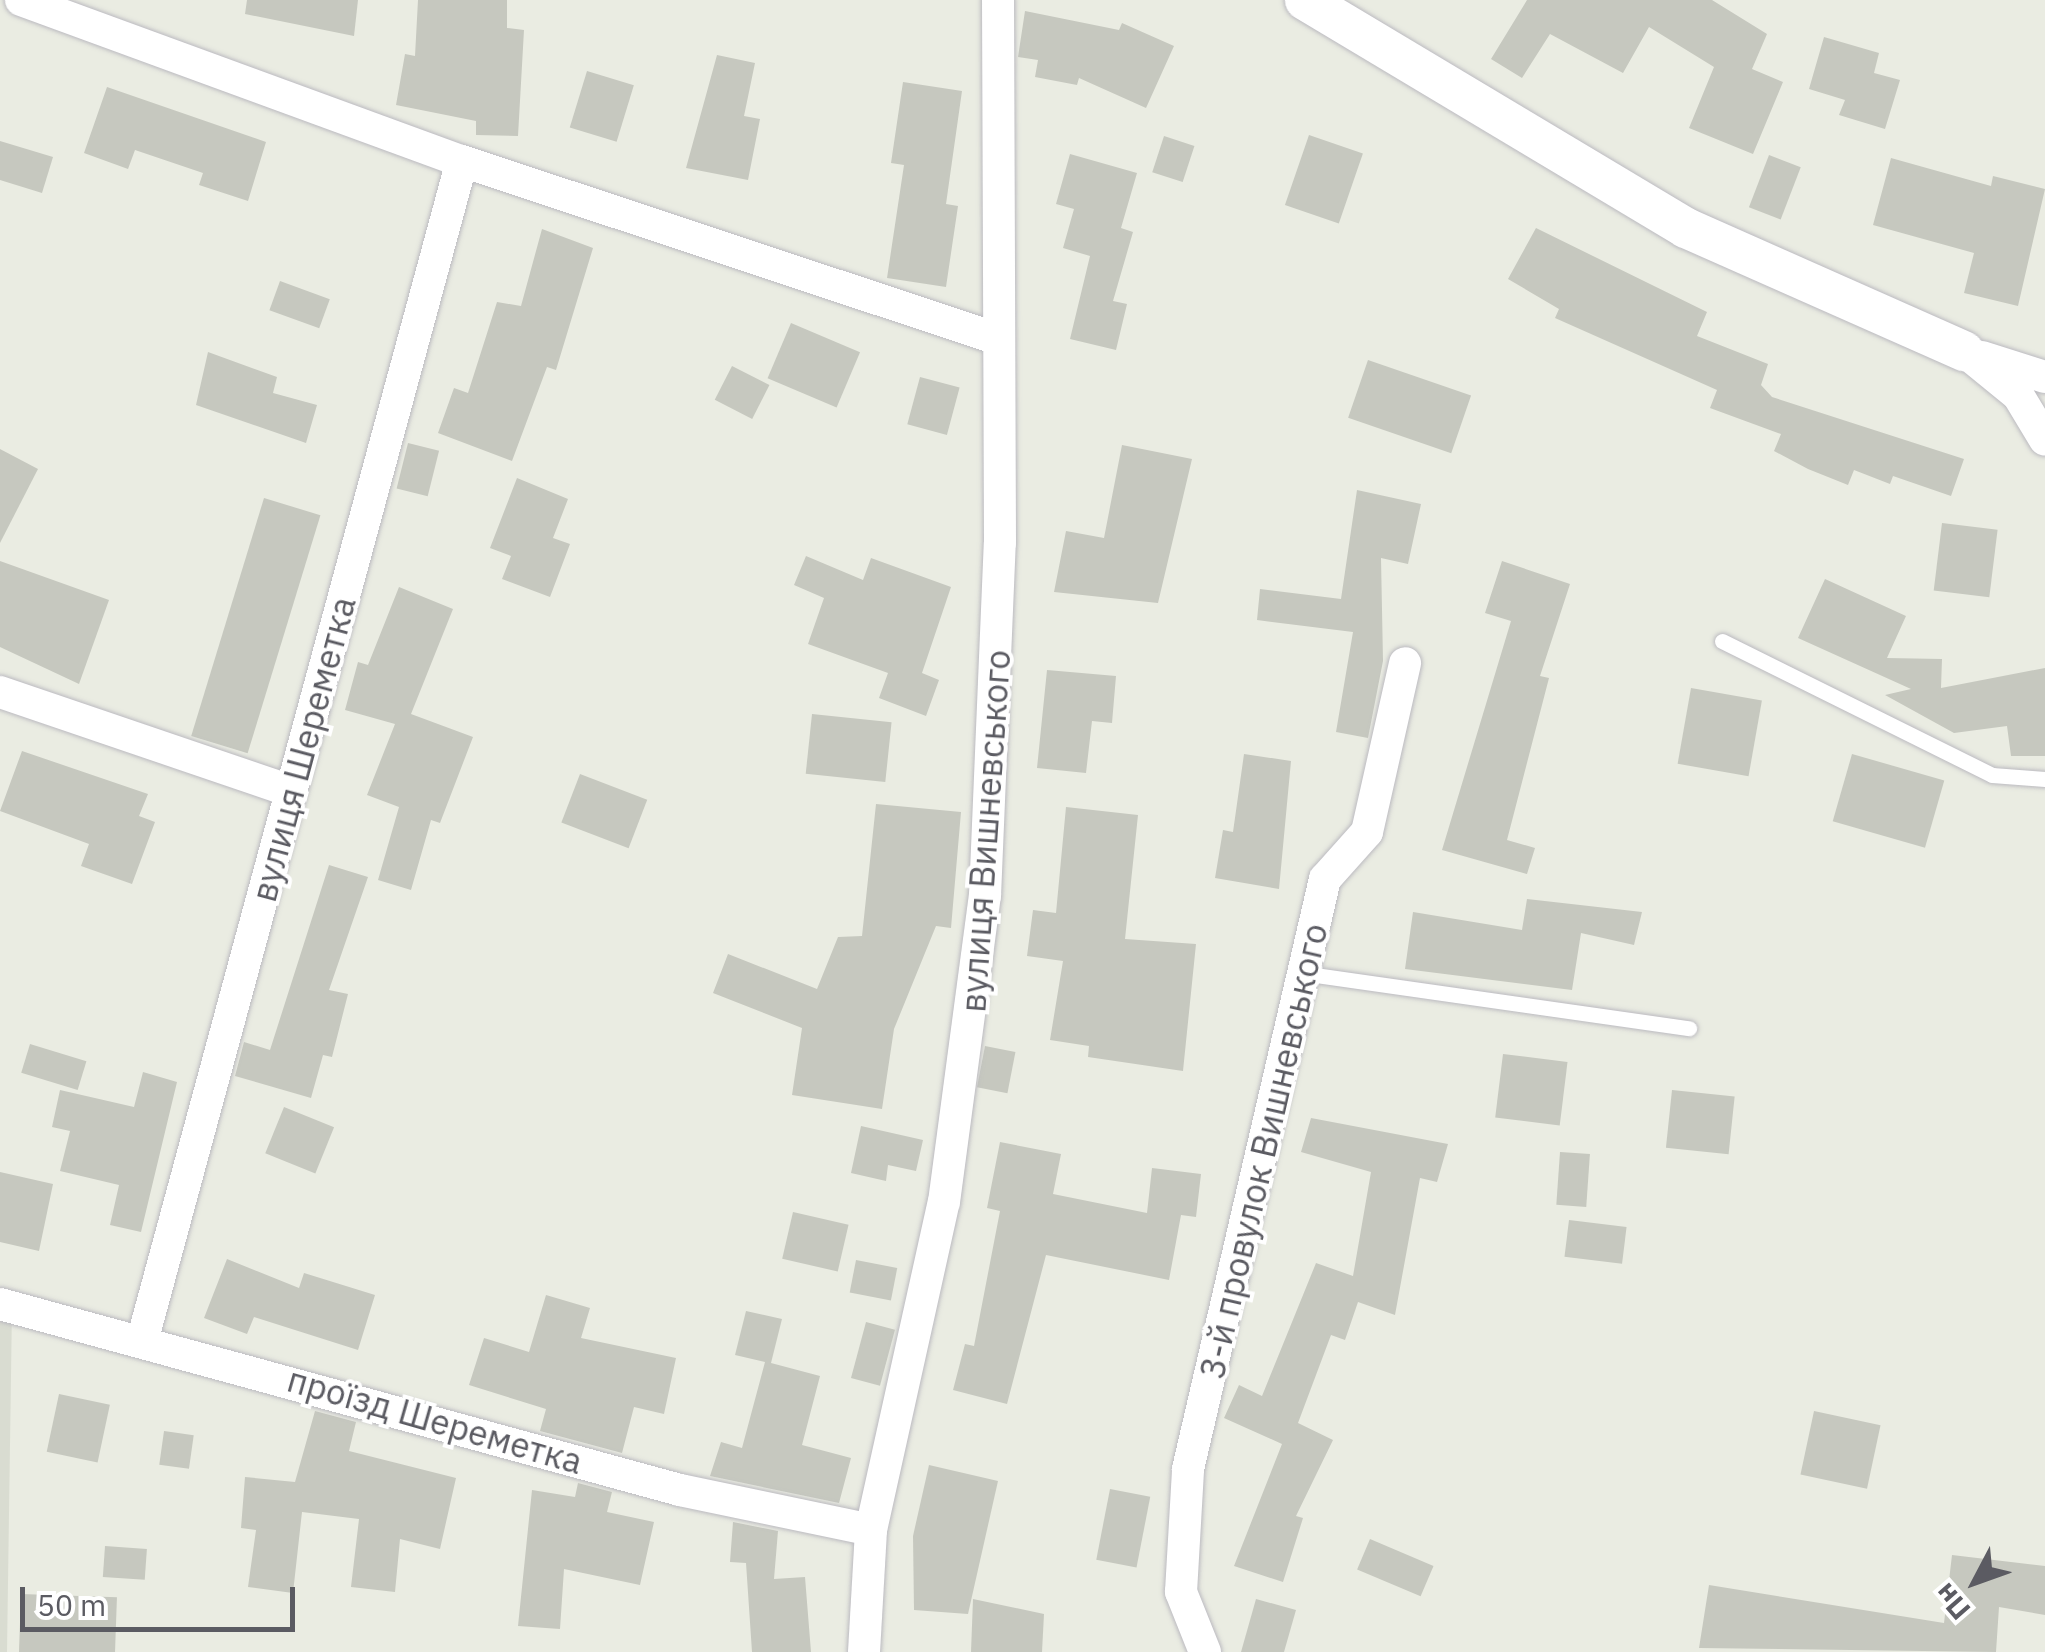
<!DOCTYPE html>
<meta charset="utf-8">
<style>
body{margin:0}
#map{position:relative;width:2045px;height:1652px;overflow:hidden;background:#eaece2;font-family:"IBM Plex Sans",sans-serif}
div>[style]{position:absolute}
.education>*{inset:0;background:#d9dcd1}
.building>*{inset:0;background:#c6c8bf;transform-origin:0 0}
.roads{filter:drop-shadow(0 0 2px #bbbac0) drop-shadow(0 0 2px #bbbac0)}
.service>*{height:15px;margin:-7.5px;padding:0 7.5px;transform-origin:7.5px;border-radius:7.5px;background:#fff}
.minor>*{height:32px;margin:-16px;padding:0 16px;transform-origin:16px;border-radius:16px;background:#fff}
.tertiary>*{height:40px;margin:-20px;padding:0 20px;transform-origin:20px;border-radius:20px;background:#fff}
span{translate:-50% -50%;white-space:nowrap;text-align:center;line-height:1.15;-webkit-text-stroke:8px #fff;paint-order:stroke}
.street-label{font-size:35px;color:#5b5b62}
.north{position:absolute;left:1925px;top:1532px;width:100px;height:100px;-webkit-text-stroke:8px #fff;paint-order:stroke;rotate:229deg;font-size:28px;font-weight:700;line-height:40px;text-align:center;color:#5b5b62}
.north::after{content:'';display:block;margin:auto;width:35px;height:45px;background:#5b5b62;clip-path:polygon(50% 0,100% 100%,50% 72%,0 100%)}
.scale{position:absolute;left:20px;top:1587px;width:275px;height:45px;box-sizing:border-box;border:5px solid #5b5b62;border-top:0;padding-left:12px;font-size:30px;line-height:35px;white-space:nowrap;color:#5b5b62;-webkit-text-stroke:8px #fff;paint-order:stroke}
</style>
<div id="map">
<div class="education">
<i style="clip-path:polygon(0 1304px,12px 1307px,7px 1652px,0 1652px)"></i>
</div>
<div class="building">
<i style="clip-path:polygon(247px 0,358px 0,354px 36px,245px 14px)"></i>
<i style="clip-path:polygon(418px 0,507px 0,507px 28px,524px 30px,518px 136px,476px 135px,476px 121px,396px 105px,405px 54px,415px 56px)"></i>
<i style="clip-path:polygon(1527px 0,1712px 0,1767px 34px,1752px 69px,1783px 82px,1753px 154px,1689px 128px,1714px 67px,1649px 27px,1623px 73px,1550px 34px,1522px 78px,1491px 59px)"></i>
<i style="clip-path:polygon(1025px 11px,1119px 30px,1122px 23px,1174px 46px,1146px 108px,1079px 78px,1077px 85px,1035px 77px,1038px 60px,1018px 57px)"></i>
<i style="clip-path:polygon(1824px 37px,1879px 53px,1874px 73px,1900px 80px,1885px 129px,1839px 115px,1845px 100px,1809px 89px)"></i>
<i style="clip-path:polygon(717px 55px,755px 63px,744px 116px,760px 119px,748px 180px,686px 168px)"></i>
<i style="left:587px;top:71px;width:49px;height:59px;rotate:17deg"></i>
<i style="clip-path:polygon(903px 82px,962px 91px,946px 204px,958px 206px,946px 287px,887px 278px,904px 165px,891px 163px)"></i>
<i style="clip-path:polygon(107px 87px,266px 142px,248px 201px,199px 185px,203px 173px,135px 150px,128px 169px,84px 153px)"></i>
<i style="left:1309px;top:135px;width:57px;height:74px;rotate:19deg"></i>
<i style="left:1164px;top:136px;width:32px;height:38px;rotate:18deg"></i>
<i style="clip-path:polygon(0 141px,53px 157px,42px 193px,0 180px)"></i>
<i style="clip-path:polygon(1070px 154px,1137px 173px,1121px 228px,1133px 232px,1113px 301px,1127px 304px,1116px 350px,1070px 339px,1090px 256px,1063px 248px,1074px 209px,1056px 204px)"></i>
<i style="left:1769px;top:155px;width:34px;height:56px;rotate:21deg"></i>
<i style="clip-path:polygon(1891px 158px,1991px 186px,1993px 176px,2045px 189px,2018px 306px,1964px 293px,1974px 253px,1873px 225px)"></i>
<i style="clip-path:polygon(1536px 228px,1707px 312px,1697px 336px,1768px 364px,1761px 385px,1772px 397px,1964px 459px,1951px 496px,1893px 476px,1890px 484px,1854px 470px,1848px 485px,1808px 469px,1774px 451px,1781px 434px,1710px 408px,1717px 390px,1555px 318px,1559px 309px,1508px 279px)"></i>
<i style="clip-path:polygon(542px 229px,593px 248px,556px 370px,547px 367px,512px 461px,438px 433px,454px 388px,468px 393px,497px 302px,521px 306px)"></i>
<i style="left:280px;top:281px;width:53px;height:31px;rotate:20deg"></i>
<i style="left:791px;top:323px;width:75px;height:60px;rotate:23deg"></i>
<i style="clip-path:polygon(208px 352px,277px 377px,273px 393px,317px 405px,306px 443px,196px 405px)"></i>
<i style="left:1368px;top:360px;width:109px;height:61px;rotate:19deg"></i>
<i style="left:732px;top:366px;width:42px;height:38px;rotate:27deg"></i>
<i style="left:920px;top:377px;width:41px;height:49px;rotate:15deg"></i>
<i style="left:408px;top:443px;width:32px;height:47px;rotate:14deg"></i>
<i style="clip-path:polygon(1122px 445px,1192px 459px,1158px 603px,1054px 592px,1066px 531px,1104px 538px)"></i>
<i style="clip-path:polygon(0 449px,38px 469px,0 543px)"></i>
<i style="clip-path:polygon(517px 478px,568px 499px,553px 538px,570px 544px,550px 597px,502px 579px,511px 556px,490px 548px)"></i>
<i style="clip-path:polygon(1357px 490px,1421px 504px,1408px 564px,1381px 558px,1383px 661px,1368px 738px,1336px 732px,1353px 632px,1257px 620px,1260px 589px,1341px 599px)"></i>
<i style="left:264px;top:498px;width:59px;height:249px;rotate:17deg"></i>
<i style="left:1942px;top:523px;width:56px;height:68px;rotate:7deg"></i>
<i style="clip-path:polygon(806px 556px,863px 580px,871px 558px,951px 587px,922px 673px,939px 680px,926px 716px,879px 698px,888px 673px,808px 644px,824px 598px,794px 585px)"></i>
<i style="clip-path:polygon(0 561px,109px 600px,79px 684px,0 647px)"></i>
<i style="clip-path:polygon(1502px 561px,1570px 584px,1540px 676px,1549px 678px,1507px 840px,1535px 848px,1527px 874px,1442px 850px,1511px 621px,1485px 613px)"></i>
<i style="clip-path:polygon(1825px 579px,1906px 616px,1887px 658px,1942px 659px,1941px 688px,2045px 668px,2045px 756px,2011px 756px,2007px 726px,1954px 733px,1885px 695px,1911px 689px,1798px 638px)"></i>
<i style="clip-path:polygon(399px 587px,453px 609px,411px 714px,473px 737px,440px 823px,431px 820px,411px 890px,378px 880px,399px 807px,367px 795px,395px 724px,345px 710px,358px 662px,368px 665px)"></i>
<i style="clip-path:polygon(1047px 670px,1116px 676px,1112px 723px,1092px 721px,1086px 773px,1037px 768px)"></i>
<i style="left:1691px;top:688px;width:72px;height:77px;rotate:10deg"></i>
<i style="left:812px;top:714px;width:80px;height:60px;rotate:6deg"></i>
<i style="clip-path:polygon(22px 751px,148px 794px,139px 816px,155px 822px,132px 884px,81px 866px,89px 844px,0 811px)"></i>
<i style="clip-path:polygon(1244px 754px,1291px 761px,1279px 889px,1215px 878px,1223px 830px,1233px 832px)"></i>
<i style="left:1852px;top:754px;width:96px;height:70px;rotate:16deg"></i>
<i style="left:580px;top:774px;width:72px;height:52px;rotate:21deg"></i>
<i style="clip-path:polygon(876px 804px,961px 812px,951px 928px,936px 926px,894px 1029px,882px 1109px,792px 1095px,802px 1028px,713px 993px,728px 954px,817px 989px,838px 937px,862px 936px)"></i>
<i style="clip-path:polygon(1066px 807px,1138px 815px,1125px 939px,1196px 944px,1183px 1071px,1088px 1057px,1089px 1046px,1050px 1040px,1063px 961px,1027px 956px,1033px 910px,1056px 913px)"></i>
<i style="clip-path:polygon(329px 865px,368px 877px,329px 990px,348px 994px,332px 1057px,323px 1055px,311px 1098px,235px 1076px,244px 1042px,270px 1050px)"></i>
<i style="clip-path:polygon(1527px 899px,1642px 912px,1634px 945px,1581px 933px,1572px 990px,1405px 969px,1413px 912px,1522px 930px)"></i>
<i style="left:30px;top:1044px;width:59px;height:30px;rotate:17deg"></i>
<i style="left:985px;top:1046px;width:31px;height:42px;rotate:11deg"></i>
<i style="left:1503px;top:1054px;width:65px;height:64px;rotate:7deg"></i>
<i style="clip-path:polygon(143px 1072px,177px 1082px,141px 1232px,110px 1225px,119px 1185px,60px 1171px,70px 1131px,52px 1127px,60px 1090px,134px 1107px)"></i>
<i style="left:1672px;top:1090px;width:63px;height:58px;rotate:6deg"></i>
<i style="left:284px;top:1107px;width:54px;height:50px;rotate:22deg"></i>
<i style="clip-path:polygon(1311px 1118px,1448px 1144px,1437px 1182px,1420px 1178px,1395px 1315px,1358px 1302px,1345px 1340px,1331px 1335px,1298px 1423px,1333px 1440px,1296px 1516px,1303px 1518px,1283px 1582px,1234px 1566px,1282px 1444px,1224px 1418px,1239px 1385px,1262px 1396px,1316px 1263px,1353px 1276px,1371px 1172px,1301px 1152px)"></i>
<i style="clip-path:polygon(861px 1126px,923px 1140px,916px 1171px,888px 1165px,886px 1181px,851px 1173px)"></i>
<i style="clip-path:polygon(1000px 1142px,1061px 1154px,1053px 1194px,1147px 1213px,1152px 1168px,1201px 1174px,1196px 1217px,1181px 1215px,1169px 1280px,1046px 1255px,1007px 1404px,953px 1390px,965px 1344px,974px 1346px,1000px 1211px,987px 1208px)"></i>
<i style="left:1560px;top:1152px;width:30px;height:53px;rotate:4deg"></i>
<i style="clip-path:polygon(0 1172px,53px 1184px,39px 1251px,0 1242px)"></i>
<i style="left:793px;top:1212px;width:57px;height:48px;rotate:13deg"></i>
<i style="left:1569px;top:1220px;width:58px;height:37px;rotate:7deg"></i>
<i style="clip-path:polygon(227px 1259px,299px 1288px,304px 1273px,375px 1295px,358px 1350px,254px 1317px,247px 1334px,204px 1318px)"></i>
<i style="left:856px;top:1260px;width:42px;height:33px;rotate:11deg"></i>
<i style="clip-path:polygon(546px 1295px,590px 1308px,581px 1338px,676px 1358px,664px 1414px,634px 1407px,622px 1453px,540px 1431px,546px 1409px,469px 1385px,484px 1338px,529px 1352px)"></i>
<i style="clip-path:polygon(746px 1311px,782px 1319px,771px 1363px,820px 1376px,802px 1445px,851px 1458px,839px 1503px,710px 1476px,721px 1442px,742px 1448px,765px 1362px,735px 1355px)"></i>
<i style="left:866px;top:1322px;width:30px;height:58px;rotate:15deg"></i>
<i style="left:59px;top:1394px;width:52px;height:59px;rotate:12deg"></i>
<i style="clip-path:polygon(315px 1411px,356px 1422px,349px 1451px,456px 1478px,440px 1549px,400px 1539px,395px 1592px,351px 1587px,359px 1519px,302px 1512px,293px 1593px,248px 1587px,256px 1530px,241px 1528px,245px 1477px,295px 1482px)"></i>
<i style="left:1814px;top:1411px;width:68px;height:65px;rotate:12deg"></i>
<i style="left:164px;top:1431px;width:30px;height:34px;rotate:8deg"></i>
<i style="clip-path:polygon(929px 1465px,998px 1481px,968px 1614px,914px 1610px,913px 1536px)"></i>
<i style="clip-path:polygon(578px 1483px,612px 1492px,607px 1512px,654px 1522px,640px 1585px,564px 1569px,560px 1629px,518px 1626px,532px 1490px,575px 1497px)"></i>
<i style="left:1110px;top:1489px;width:41px;height:72px;rotate:11deg"></i>
<i style="clip-path:polygon(733px 1522px,778px 1531px,774px 1579px,805px 1577px,811px 1652px,752px 1652px,746px 1563px,730px 1562px)"></i>
<i style="left:1370px;top:1539px;width:69px;height:33px;rotate:23deg"></i>
<i style="left:105px;top:1546px;width:42px;height:31px;rotate:4deg"></i>
<i style="clip-path:polygon(1952px 1555px,2045px 1566px,2045px 1615px,1999px 1607px,1996px 1652px,1699px 1648px,1709px 1585px,1944px 1623px)"></i>
<i style="left:21px;top:1594px;width:96px;height:58px;rotate:2deg"></i>
<i style="clip-path:polygon(973px 1599px,1044px 1614px,1042px 1652px,971px 1652px)"></i>
<i style="clip-path:polygon(1256px 1599px,1296px 1610px,1284px 1652px,1241px 1652px)"></i>
</div>
<div class="roads">
<div class="service">
<i style="left:1722px;top:641px;width:301px;rotate:26.4deg"></i>
<i style="left:1992px;top:775px;width:53px;rotate:4.3deg"></i>
<i style="left:1308px;top:974px;width:385px;rotate:8.1deg"></i>
</div>
<div class="minor">
<i style="left:21px;top:0;width:469px;rotate:20.1deg"></i>
<i style="left:462px;top:161px;width:565px;rotate:18.37deg"></i>
<i style="left:1964px;top:351px;width:70px;rotate:39.2deg"></i>
<i style="left:2018px;top:395px;width:52px;rotate:59deg"></i>
<i style="left:1982px;top:357px;width:66px;rotate:17.6deg"></i>
<i style="left:0;top:692px;width:307px;rotate:18.8deg"></i>
<i style="left:0;top:1304px;width:705px;rotate:15.3deg"></i>
<i style="left:680px;top:1490px;width:195px;rotate:11.8deg"></i>
<i style="left:143px;top:1338px;width:1219px;rotate:-74.84deg"></i>
<i style="left:864px;top:1652px;width:122px;rotate:-86.7deg"></i>
<i style="left:871px;top:1530px;width:336px;rotate:-77.5deg"></i>
<i style="left:944px;top:1202px;width:309px;rotate:-82.4deg"></i>
<i style="left:985px;top:896px;width:353px;rotate:-87.6deg"></i>
<i style="left:1000px;top:543px;width:543px;rotate:-90.21deg"></i>
<i style="left:1205px;top:1652px;width:65px;rotate:-111.8deg"></i>
<i style="left:1181px;top:1592px;width:123px;rotate:-86.7deg"></i>
<i style="left:1188px;top:1469px;width:606px;rotate:-76.93deg"></i>
<i style="left:1325px;top:879px;width:63px;rotate:-48.2deg"></i>
<i style="left:1367px;top:832px;width:173px;rotate:-77.3deg"></i>
</div>
<div class="tertiary">
<i style="left:1305px;top:0;width:444px;rotate:30.9deg"></i>
<i style="left:1686px;top:228px;width:304px;rotate:23.9deg"></i>
</div>
</div>
<div class="street-label">
<span style="left:303px;top:749px;rotate:-75deg">вулиця Шереметка</span>
<span style="left:985px;top:831px;rotate:-86deg">вулиця Вишневського</span>
<span style="left:1263px;top:1151px;rotate:-77deg">3-й провулок Вишневського</span>
<span style="left:435px;top:1420px;rotate:16deg">проїзд Шереметка</span>
</div>
<div class="north">Пн</div>
<div class="scale">50 m</div>
</div>
